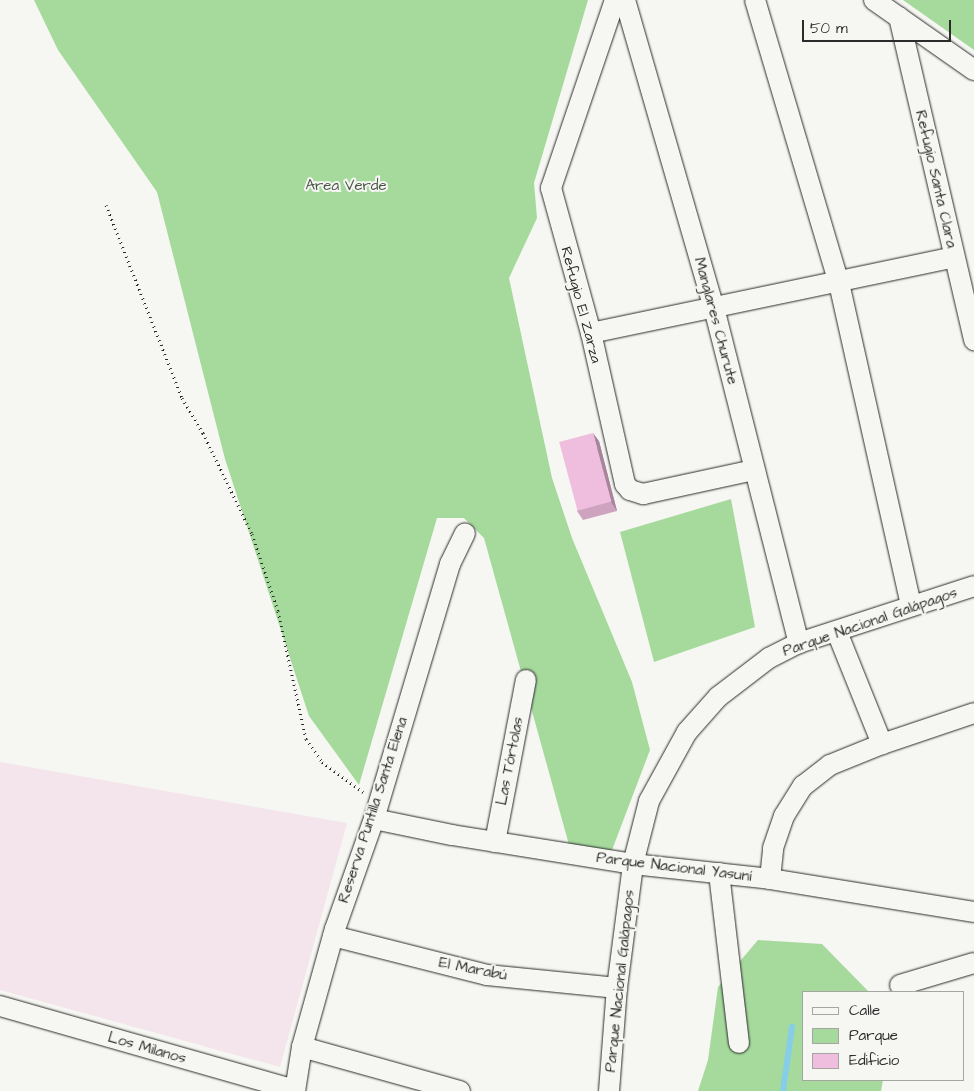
<!DOCTYPE html>
<meta charset="utf-8">
<style>
body{margin:0}
#map{position:relative;width:974px;height:1091px;overflow:hidden;background:#f6f6f2;font-family:"Architects Daughter",sans-serif}
div>[style]{position:absolute}
.built>*{inset:0;background:#f4e5ec}
.green>*{inset:0;background:#a6da9d}
.stream>*{height:6px;margin:-3px;padding:0 3px;transform-origin:3px;border-radius:3px;background:#86cee7}
.path>*{height:3px;margin-top:-1.5px;transform-origin:0;background:repeating-linear-gradient(90deg,#2b2b2b 0 1px,transparent 0 5px)}
.roads{filter:drop-shadow(0 0 1px #2b2b2b) drop-shadow(0 0 1px #2b2b2b)}
.minor>*{height:20px;margin:-10px;padding:0 10px;transform-origin:10px;border-radius:10px;background:#f6f6f2}
.wall>*{inset:0;background:#cea3bf}
.shaded-wall>*{inset:0;background:#a7859b}
.building>*{inset:0;background:#efbede;transform-origin:0 0}
span{translate:-50% -50%;white-space:nowrap;text-align:center;line-height:1.15;-webkit-text-stroke:4px #f6f6f2;paint-order:stroke}
.street-label{font-size:15px;color:#2b2b2b}
.park-label{font-size:15px;color:#4a5748}
.legend{position:absolute;left:802px;top:991px;width:162px;height:90px;box-sizing:border-box;background:#f6f6f2;border:1px solid #a5a5a2;margin:0;padding:6px 9px;list-style:none;font-size:15px;color:#2b2b2b}
.legend li{display:flex;align-items:center;gap:10px;height:25px}
.legend b{width:25px;border:1px solid #a5a5a2}
.scale{position:absolute;left:802px;top:20px;width:149px;height:22px;box-sizing:border-box;border:2px solid #2b2b2b;border-top:0;padding-left:6px;font-size:15px;line-height:18px;white-space:nowrap;color:#2b2b2b;-webkit-text-stroke:4px #f6f6f2;paint-order:stroke}
</style>
<div id="map">
<div class="built">
<i style="clip-path:polygon(0 762px,347px 823px,280px 1067px,0 990px)"></i>
</div>
<div class="green">
<i style="clip-path:polygon(34px 0,588px 0,534px 183px,537px 218px,509px 278px,552px 478px,572px 538px,632px 682px,650px 750px,612px 850px,571px 852px,484px 538px,464px 518px,437px 518px,359px 785px,309px 716px,225px 459px,157px 192px,58px 50px)"></i>
<i style="clip-path:polygon(903px 0,974px 0,974px 50px)"></i>
<i style="clip-path:polygon(731px 499px,755px 627px,654px 662px,620px 532px)"></i>
<i style="clip-path:polygon(758px 940px,822px 944px,869px 992px,803px 992px,803px 1080px,883px 1080px,881px 1091px,698px 1091px,708px 1060px,718px 987px)"></i>
</div>
<div class="stream">
<i style="left:783px;top:1091px;width:65px;rotate:-82deg"></i>
</div>
<div class="path">
<i style="left:106px;top:205px;width:207px;rotate:68.5deg"></i>
<i style="left:182px;top:398px;width:41px;rotate:59deg"></i>
<i style="left:203px;top:433px;width:112px;rotate:64.1deg"></i>
<i style="left:252px;top:534px;width:81px;rotate:71.3deg"></i>
<i style="left:278px;top:611px;width:131px;rotate:77.7deg"></i>
<i style="left:306px;top:739px;width:28px;rotate:55deg"></i>
<i style="left:322px;top:762px;width:51px;rotate:36.2deg"></i>
</div>
<div class="roads">
<div class="minor">
<i style="left:615px;top:0;width:199px;rotate:108.8deg"></i>
<i style="left:551px;top:188px;width:150px;rotate:74.6deg"></i>
<i style="left:591px;top:333px;width:155px;rotate:77.3deg"></i>
<i style="left:625px;top:484px;width:8px;rotate:50deg"></i>
<i style="left:630px;top:490px;width:14px;rotate:17deg"></i>
<i style="left:643px;top:494px;width:114px;rotate:-12.2deg"></i>
<i style="left:625px;top:0;width:321px;rotate:73.9deg"></i>
<i style="left:714px;top:308px;width:346px;rotate:75.8deg"></i>
<i style="left:755px;top:0;width:295px;rotate:73.5deg"></i>
<i style="left:839px;top:283px;width:331px;rotate:77.4deg"></i>
<i style="left:874px;top:0;width:122px;rotate:35deg"></i>
<i style="left:899px;top:17px;width:332px;rotate:76.9deg"></i>
<i style="left:591px;top:333px;width:371px;rotate:-11.8deg"></i>
<i style="left:837px;top:632px;width:121px;rotate:68.1deg"></i>
<i style="left:882px;top:744px;width:97px;rotate:-18.6deg"></i>
<i style="left:374px;top:819px;width:80px;rotate:11.6deg"></i>
<i style="left:452px;top:835px;width:183px;rotate:9.1deg"></i>
<i style="left:633px;top:864px;width:138px;rotate:6.2deg"></i>
<i style="left:770px;top:879px;width:207px;rotate:9.2deg"></i>
<i style="left:495px;top:842px;width:165px;rotate:-79.2deg"></i>
<i style="left:719px;top:873px;width:171px;rotate:83.3deg"></i>
<i style="left:770px;top:879px;width:31px;rotate:-84deg"></i>
<i style="left:773px;top:848px;width:34px;rotate:-71deg"></i>
<i style="left:784px;top:816px;width:36px;rotate:-58deg"></i>
<i style="left:803px;top:786px;width:34px;rotate:-38deg"></i>
<i style="left:830px;top:765px;width:56px;rotate:-22deg"></i>
<i style="left:333px;top:936px;width:159px;rotate:14.2deg"></i>
<i style="left:487px;top:975px;width:131px;rotate:5.7deg"></i>
<i style="left:900px;top:985px;width:77px;rotate:-16.6deg"></i>
<i style="left:0;top:1006px;width:307px;rotate:15.9deg"></i>
<i style="left:302px;top:1047px;width:164px;rotate:15.6deg"></i>
<i style="left:295px;top:1091px;width:45px;rotate:-81deg"></i>
<i style="left:302px;top:1047px;width:123px;rotate:-74.4deg"></i>
<i style="left:335px;top:929px;width:117px;rotate:-70.5deg"></i>
<i style="left:374px;top:819px;width:266px;rotate:-73.4deg"></i>
<i style="left:450px;top:564px;width:34px;rotate:-64deg"></i>
<i style="left:609px;top:1091px;width:103px;rotate:-85.6deg"></i>
<i style="left:617px;top:988px;width:125px;rotate:-82.6deg"></i>
<i style="left:633px;top:864px;width:65px;rotate:-75.7deg"></i>
<i style="left:649px;top:801px;width:79px;rotate:-61.2deg"></i>
<i style="left:687px;top:732px;width:47px;rotate:-48.5deg"></i>
<i style="left:718px;top:697px;width:64px;rotate:-37.4deg"></i>
<i style="left:769px;top:658px;width:34px;rotate:-27deg"></i>
<i style="left:799px;top:643px;width:184px;rotate:-18deg"></i>
</div>
</div>
<div class="wall">
<i style="clip-path:polygon(599px 441px,617px 511px,583px 520px,577px 511px)"></i>
</div>
<div class="shaded-wall">
<i style="clip-path:polygon(593px 433px,599px 441px,617px 511px,611px 502px)"></i>
</div>
<div class="building">
<i style="left:593px;top:433px;width:71px;height:35px;rotate:75deg"></i>
</div>
<div class="street-label">
<span style="left:936px;top:179px;rotate:77deg">Refugio Santa Clara</span>
<span style="left:581px;top:305px;rotate:75deg">Refugio El Zarza</span>
<span style="left:716px;top:321px;rotate:75deg">Manglares Churute</span>
<span style="left:870px;top:622px;rotate:-19deg">Parque Nacional Galápagos</span>
<span style="left:510px;top:761px;rotate:-79deg">Las Tórtolas</span>
<span style="left:373px;top:810px;rotate:-72deg">Reserva Puntilla Santa Elena</span>
<span style="left:674px;top:867px;rotate:7deg">Parque Nacional Yasuní</span>
<span style="left:473px;top:969px;rotate:11deg">El Marabú</span>
<span style="left:620px;top:981px;rotate:-84deg">Parque Nacional Galápagos</span>
<span style="left:147px;top:1048px;rotate:16deg">Los Milanos</span>
</div>
<div class="park-label">
<span style="left:346px;top:186px">Area Verde</span>
</div>
<ul class="legend">
<li><b style="height:6px;background:#f6f6f2"></b>Calle</li>
<li><b style="height:14px;background:#a6da9d"></b>Parque</li>
<li><b style="height:14px;background:#efbede"></b>Edificio</li>
</ul>
<div class="scale">50 m</div>
</div>
